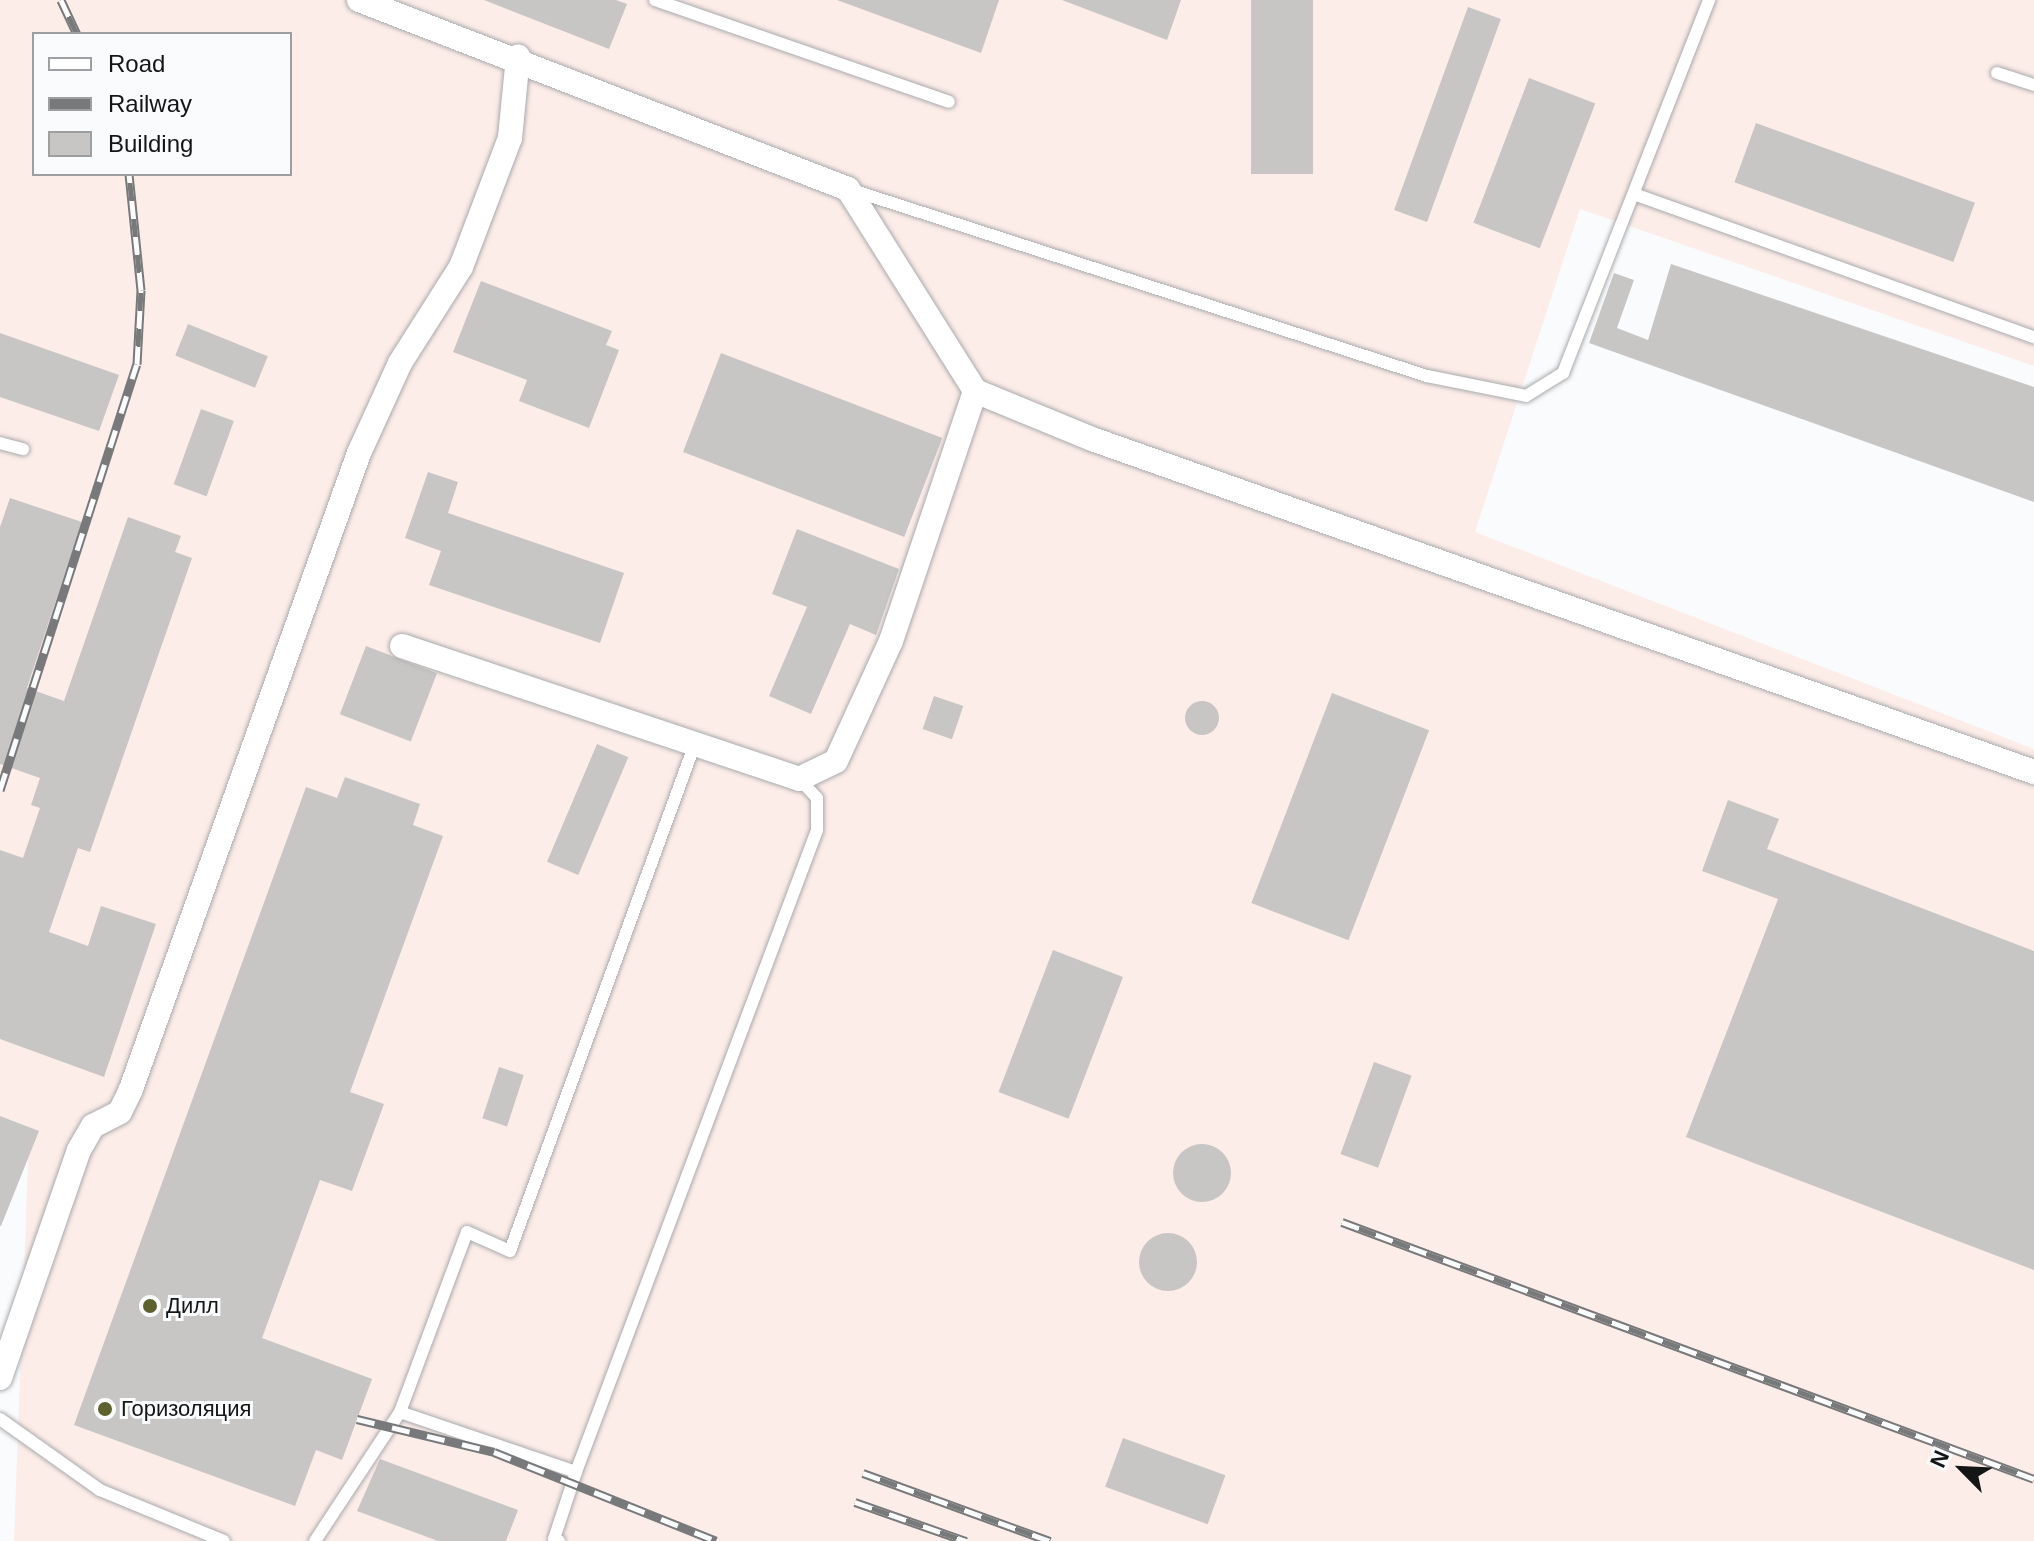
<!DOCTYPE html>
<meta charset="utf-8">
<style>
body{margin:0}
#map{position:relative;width:2034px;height:1541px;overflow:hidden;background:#f9fbfd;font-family:Helvetica,sans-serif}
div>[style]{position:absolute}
.commercial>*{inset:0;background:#fdede9}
.building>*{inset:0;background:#c8c5c5;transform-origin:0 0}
.round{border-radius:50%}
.roads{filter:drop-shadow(0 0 2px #a9aaac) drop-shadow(0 0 2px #a9aaac)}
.service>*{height:12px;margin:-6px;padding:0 6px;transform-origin:6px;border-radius:6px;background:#fff}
.minor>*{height:24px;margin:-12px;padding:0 12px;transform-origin:12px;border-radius:12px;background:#fff}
.rail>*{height:9px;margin-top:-4.5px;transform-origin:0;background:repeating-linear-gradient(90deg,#f9fbfd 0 18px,#78797a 0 36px);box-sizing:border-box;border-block:2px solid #78797a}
.dots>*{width:22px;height:22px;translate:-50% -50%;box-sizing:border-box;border:4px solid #f9fbfd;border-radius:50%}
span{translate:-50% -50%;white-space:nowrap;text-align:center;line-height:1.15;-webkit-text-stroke:6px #f9fbfd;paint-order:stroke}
.poi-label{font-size:22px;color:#141515}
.left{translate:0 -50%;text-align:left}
.legend{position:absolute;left:32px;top:32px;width:260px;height:144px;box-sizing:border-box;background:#f9fbfd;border:2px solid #9d9fa0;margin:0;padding:10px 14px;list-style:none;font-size:24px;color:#141515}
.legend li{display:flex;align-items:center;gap:16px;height:40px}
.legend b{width:40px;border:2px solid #9d9fa0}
.north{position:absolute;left:1922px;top:1429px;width:80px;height:80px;-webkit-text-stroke:6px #f9fbfd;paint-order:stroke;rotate:294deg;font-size:22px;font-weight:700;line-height:32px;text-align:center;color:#141515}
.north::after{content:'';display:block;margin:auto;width:28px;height:36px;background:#141515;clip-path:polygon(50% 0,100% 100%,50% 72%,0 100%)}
</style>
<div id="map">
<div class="commercial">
<i style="clip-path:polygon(evenodd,0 0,2034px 0,2034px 366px,1580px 209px,1475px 532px,2034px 749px,2034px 1541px,14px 1541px,28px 1161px,0 1129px,0 0,34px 34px,290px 34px,290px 174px,34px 174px,34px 34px)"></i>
</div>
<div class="building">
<i style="clip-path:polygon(484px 0,616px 0,627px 4px,609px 49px)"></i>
<i style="clip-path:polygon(837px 0,999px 0,981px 53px)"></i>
<i style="clip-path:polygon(1062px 0,1181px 0,1167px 40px)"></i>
<i style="left:1251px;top:0;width:62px;height:174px"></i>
<i style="left:1468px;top:7px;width:35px;height:216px;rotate:20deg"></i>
<i style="left:1529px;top:78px;width:71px;height:155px;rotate:21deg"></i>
<i style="left:1756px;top:123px;width:233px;height:63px;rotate:20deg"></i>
<i style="clip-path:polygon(1671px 264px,2034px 387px,2034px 502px,1589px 343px,1614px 273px,1634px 280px,1617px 328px,1648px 340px)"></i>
<i style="clip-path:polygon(481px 281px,612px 331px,606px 345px,619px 350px,589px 428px,519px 401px,527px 380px,453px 352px)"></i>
<i style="left:188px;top:324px;width:86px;height:34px;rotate:22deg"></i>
<i style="clip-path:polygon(0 333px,119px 375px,99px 431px,0 397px)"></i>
<i style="left:721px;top:353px;width:237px;height:106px;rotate:21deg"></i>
<i style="left:201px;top:409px;width:35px;height:80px;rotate:20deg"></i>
<i style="clip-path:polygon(428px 472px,458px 482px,448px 513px,624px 573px,600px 643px,429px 585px,441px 551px,405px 538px)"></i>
<i style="clip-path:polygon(10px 498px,82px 522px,27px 688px,64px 701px,128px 517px,181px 536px,175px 552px,192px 558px,90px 852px,78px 848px,49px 932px,88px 946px,101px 906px,156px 924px,104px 1077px,0 1039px,0 850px,23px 858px,40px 808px,31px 805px,40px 778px,0 764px,0 527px)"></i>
<i style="clip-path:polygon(797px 529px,899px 569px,876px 635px,850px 624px,811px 714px,769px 696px,807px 607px,772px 594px)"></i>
<i style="left:366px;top:646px;width:76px;height:73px;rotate:21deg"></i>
<i style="left:1332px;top:693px;width:104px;height:225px;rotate:21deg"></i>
<i style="left:934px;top:696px;width:31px;height:35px;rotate:19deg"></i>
<i class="round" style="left:1185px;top:701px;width:34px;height:34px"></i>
<i style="left:597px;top:744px;width:34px;height:128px;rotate:23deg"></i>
<i style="clip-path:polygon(345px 777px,420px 804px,413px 825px,443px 836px,350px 1092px,384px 1104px,352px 1191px,320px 1180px,262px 1338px,372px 1379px,342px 1460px,316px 1450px,295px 1506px,74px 1425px,306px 787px,337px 798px)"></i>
<i style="clip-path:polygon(1728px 800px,1779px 819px,1767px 849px,2034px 951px,2034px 1270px,1686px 1137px,1778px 899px,1702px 871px)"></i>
<i style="left:1053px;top:950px;width:75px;height:152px;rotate:21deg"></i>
<i style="left:1374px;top:1062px;width:40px;height:98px;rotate:20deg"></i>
<i style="left:499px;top:1067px;width:26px;height:54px;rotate:18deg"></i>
<i style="clip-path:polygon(0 1116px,39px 1131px,1px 1226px,0 1226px)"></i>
<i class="round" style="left:1173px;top:1144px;width:58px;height:58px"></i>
<i class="round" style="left:1139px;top:1233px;width:58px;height:58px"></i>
<i style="left:1123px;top:1438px;width:109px;height:52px;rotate:20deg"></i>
<i style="clip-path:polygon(380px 1459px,518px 1510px,506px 1541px,438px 1541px,357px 1511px)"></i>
</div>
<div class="roads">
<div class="service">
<i style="left:655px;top:0;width:311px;rotate:19.1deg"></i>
<i style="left:1997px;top:73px;width:39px;rotate:18deg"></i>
<i style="left:852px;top:190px;width:604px;rotate:17.93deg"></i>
<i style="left:1427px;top:376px;width:101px;rotate:11.4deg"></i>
<i style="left:1526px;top:396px;width:44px;rotate:-31.9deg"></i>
<i style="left:1563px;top:373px;width:401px;rotate:-68.6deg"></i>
<i style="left:1634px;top:194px;width:425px;rotate:19.7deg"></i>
<i style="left:0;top:443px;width:24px;rotate:15deg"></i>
<i style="left:400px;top:1412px;width:186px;rotate:18.8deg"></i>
<i style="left:576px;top:1472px;width:686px;rotate:-69.42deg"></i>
<i style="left:817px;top:830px;width:32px;rotate:-90deg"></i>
<i style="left:817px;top:798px;width:26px;rotate:-133deg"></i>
<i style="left:0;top:1419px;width:123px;rotate:35.4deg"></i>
<i style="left:100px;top:1490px;width:134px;rotate:22.4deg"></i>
<i style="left:315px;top:1541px;width:154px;rotate:-56.6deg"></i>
<i style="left:400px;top:1412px;width:192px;rotate:-69.6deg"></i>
<i style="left:467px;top:1232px;width:47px;rotate:23.8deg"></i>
<i style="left:510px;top:1251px;width:534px;rotate:-69.97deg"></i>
<i style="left:559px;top:1541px;width:5px;rotate:-158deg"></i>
<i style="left:554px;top:1539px;width:71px;rotate:-71.8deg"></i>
</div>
<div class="minor">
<i style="left:359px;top:0;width:524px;rotate:21.13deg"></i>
<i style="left:848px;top:189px;width:239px;rotate:57.8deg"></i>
<i style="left:975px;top:391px;width:126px;rotate:22.3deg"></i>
<i style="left:1092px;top:439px;width:999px;rotate:19.47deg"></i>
<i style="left:402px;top:646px;width:419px;rotate:18.5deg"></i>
<i style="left:799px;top:779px;width:41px;rotate:-25.9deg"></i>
<i style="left:836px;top:761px;width:132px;rotate:-65.4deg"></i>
<i style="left:891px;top:641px;width:264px;rotate:-71.4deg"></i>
<i style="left:0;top:1378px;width:241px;rotate:-70.9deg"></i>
<i style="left:79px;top:1150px;width:28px;rotate:-60deg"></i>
<i style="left:93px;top:1126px;width:30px;rotate:-27deg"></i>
<i style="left:120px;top:1112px;width:25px;rotate:-64deg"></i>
<i style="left:131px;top:1089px;width:676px;rotate:-70.28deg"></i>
<i style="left:359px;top:453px;width:99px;rotate:-65.5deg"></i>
<i style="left:400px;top:363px;width:114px;rotate:-57.6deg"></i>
<i style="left:461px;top:267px;width:138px;rotate:-69.2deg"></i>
<i style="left:510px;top:138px;width:82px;rotate:-84.4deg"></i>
</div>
</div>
<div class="rail">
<i style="left:61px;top:0;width:38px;rotate:65deg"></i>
<i style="left:0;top:790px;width:447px;rotate:-72.2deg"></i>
<i style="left:137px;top:364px;width:74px;rotate:-86.9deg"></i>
<i style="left:141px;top:290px;width:117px;rotate:-95.9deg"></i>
<i style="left:1342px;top:1222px;width:738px;rotate:20.37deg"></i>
<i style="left:357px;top:1419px;width:141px;rotate:13.5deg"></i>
<i style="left:494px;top:1452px;width:239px;rotate:21.8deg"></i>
<i style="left:863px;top:1473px;width:199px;rotate:20deg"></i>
<i style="left:855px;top:1502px;width:118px;rotate:19.4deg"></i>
</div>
<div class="dots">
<i style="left:150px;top:1306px;background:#5d612e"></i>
<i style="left:105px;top:1409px;background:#5d612e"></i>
</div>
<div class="poi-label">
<span class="left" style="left:166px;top:1306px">Дилл</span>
<span class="left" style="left:121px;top:1409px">Горизоляция</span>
</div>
<ul class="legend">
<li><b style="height:10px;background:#fff"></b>Road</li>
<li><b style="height:10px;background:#78797a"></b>Railway</li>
<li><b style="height:22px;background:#c8c5c5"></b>Building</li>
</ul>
<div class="north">N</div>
</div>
